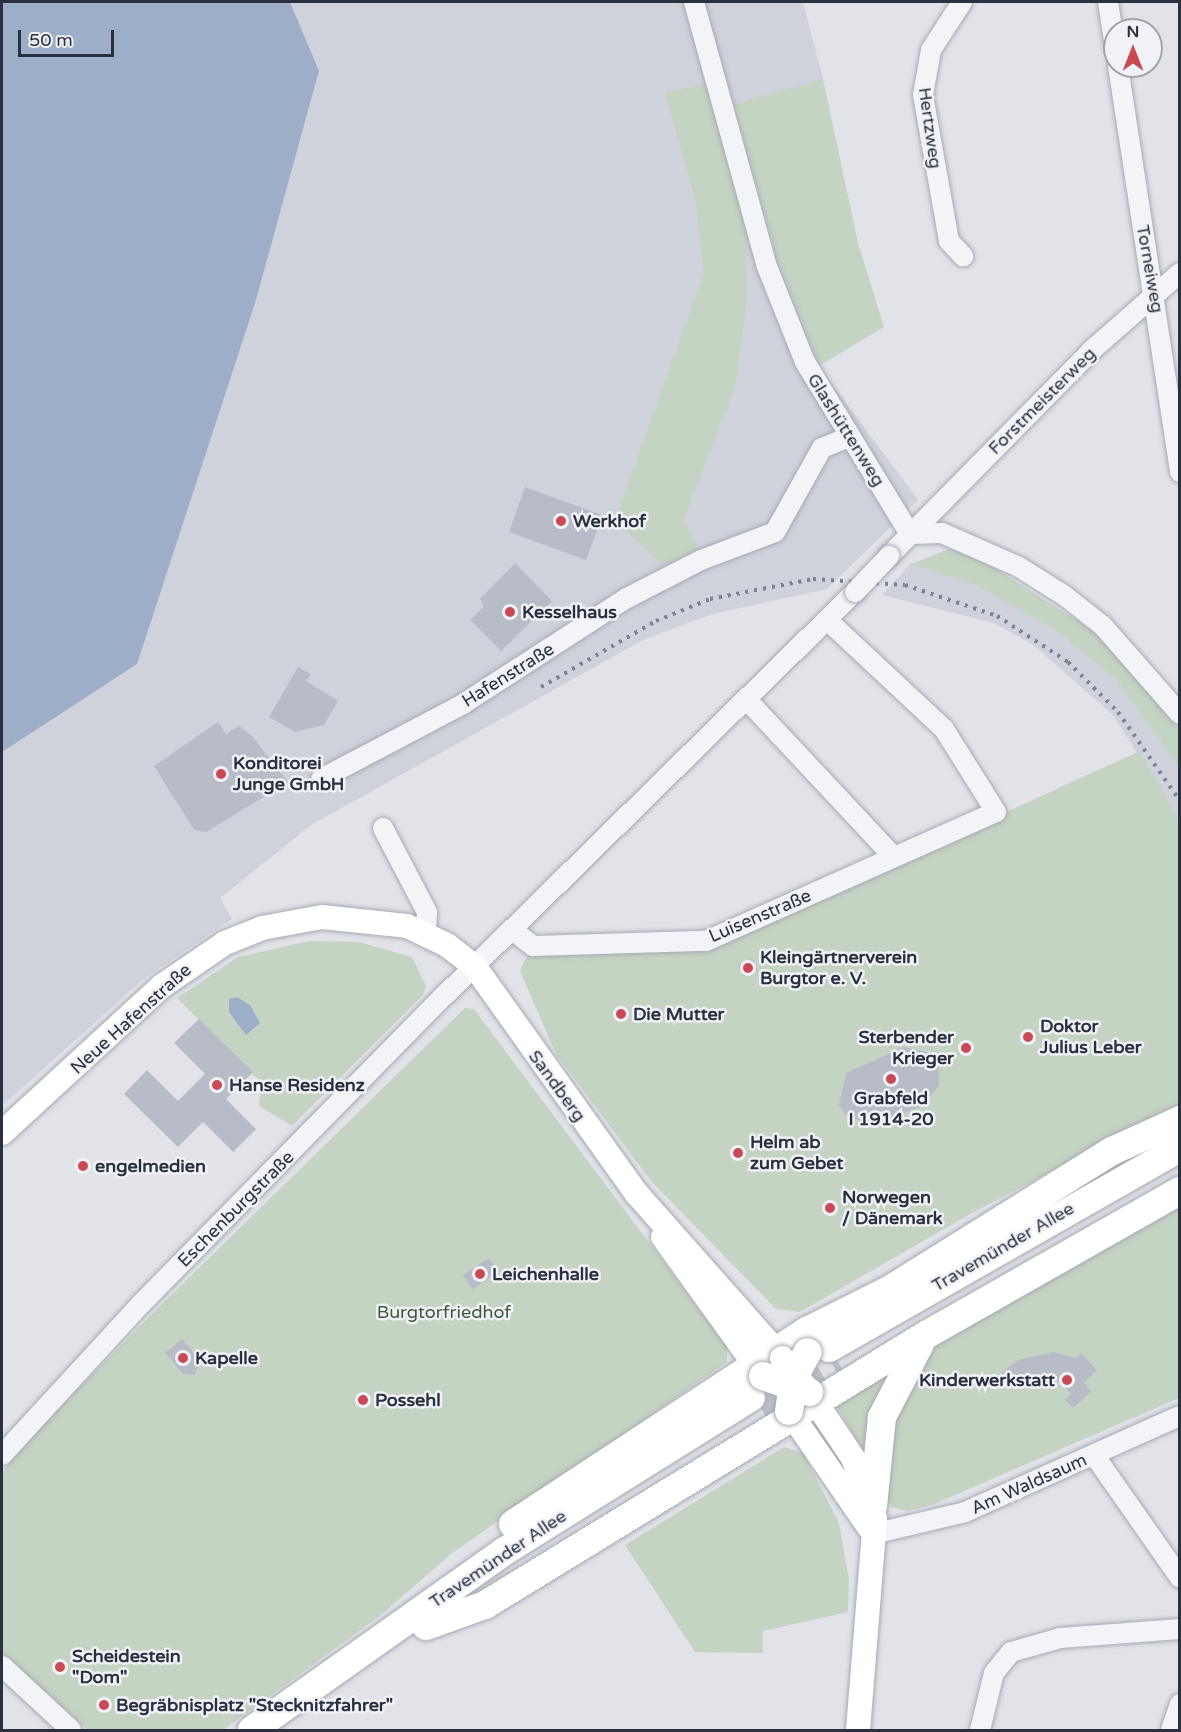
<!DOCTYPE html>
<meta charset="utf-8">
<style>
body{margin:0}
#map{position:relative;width:1181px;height:1732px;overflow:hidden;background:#e1e3e9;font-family:"Varela Round",sans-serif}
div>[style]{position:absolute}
.built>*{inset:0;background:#cfd2db}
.green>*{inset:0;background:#c5d3c2}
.water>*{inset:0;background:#9daec8}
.building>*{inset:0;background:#b8bcc6;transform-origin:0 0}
.highway-tunnel>*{height:28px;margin-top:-14px;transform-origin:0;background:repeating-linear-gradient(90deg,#bcbfc7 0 28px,transparent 0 42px)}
.roads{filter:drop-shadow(0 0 2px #a6aab3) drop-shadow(0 0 2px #a6aab3)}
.minor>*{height:20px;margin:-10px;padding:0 10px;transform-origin:10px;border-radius:10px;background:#f3f4f7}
.major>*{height:24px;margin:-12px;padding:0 12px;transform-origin:12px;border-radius:12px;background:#fff}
.highway>*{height:28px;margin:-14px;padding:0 14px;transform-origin:14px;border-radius:14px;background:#fff}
.rail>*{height:4px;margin-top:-2px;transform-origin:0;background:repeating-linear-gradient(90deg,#7b8292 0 3px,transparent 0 9px)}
.bridges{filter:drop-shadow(0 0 2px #a6aab3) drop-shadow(0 0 2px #a6aab3)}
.minor-bridge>*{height:20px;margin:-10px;padding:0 10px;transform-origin:10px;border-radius:10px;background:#f3f4f7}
.major-bridge>*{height:24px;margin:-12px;padding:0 12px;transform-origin:12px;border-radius:12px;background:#fff}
.highway-bridge>*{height:28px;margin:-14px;padding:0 14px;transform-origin:14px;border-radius:14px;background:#fff}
.dots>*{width:16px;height:16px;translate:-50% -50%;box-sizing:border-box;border:3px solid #f0f2f7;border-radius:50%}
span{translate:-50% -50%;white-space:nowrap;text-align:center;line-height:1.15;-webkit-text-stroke:5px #f0f2f7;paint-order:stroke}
.street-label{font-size:18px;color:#2a3040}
.poi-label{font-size:18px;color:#2a3040;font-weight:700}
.left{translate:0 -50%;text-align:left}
.right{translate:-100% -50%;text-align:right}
.park-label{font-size:18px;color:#3b5b37}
.frame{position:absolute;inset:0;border:3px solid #2a3040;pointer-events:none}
.north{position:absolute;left:1103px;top:18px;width:60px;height:60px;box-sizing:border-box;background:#f0f2f7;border:2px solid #a1a4ae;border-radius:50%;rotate:0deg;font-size:16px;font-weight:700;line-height:24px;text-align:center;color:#2a3040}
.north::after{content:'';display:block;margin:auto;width:21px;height:27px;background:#ca4a53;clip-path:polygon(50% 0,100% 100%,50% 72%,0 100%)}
.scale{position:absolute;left:18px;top:30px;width:96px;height:27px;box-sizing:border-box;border:3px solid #2a3040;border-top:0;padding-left:8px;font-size:18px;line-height:21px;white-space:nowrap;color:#2a3040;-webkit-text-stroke:4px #f0f2f7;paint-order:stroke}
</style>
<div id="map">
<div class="built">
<i style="clip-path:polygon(290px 2px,803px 2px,823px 79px,733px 105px,778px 260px,819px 366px,918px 500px,827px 589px,712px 614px,643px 640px,311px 825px,220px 898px,232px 919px,142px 980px,2px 1106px,2px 752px,137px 663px,256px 299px,319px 72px)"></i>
<i style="clip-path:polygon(911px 563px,976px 585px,1020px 609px,1057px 631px,1117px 681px,1179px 767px,1179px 821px,1113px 715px,1035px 646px,994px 623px,882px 595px)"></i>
</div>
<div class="green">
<i style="clip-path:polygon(823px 79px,858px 243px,884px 327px,819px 366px,778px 260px,733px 104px)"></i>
<i style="clip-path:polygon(708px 83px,746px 225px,747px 300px,735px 387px,684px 519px,698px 550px,662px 565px,615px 520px,704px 273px,695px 199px,665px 93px)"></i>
<i style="clip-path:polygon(949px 549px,982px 560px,1095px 632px,1179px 728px,1179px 767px,1117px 681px,1057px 631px,976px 585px,911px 564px)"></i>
<i style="clip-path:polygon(1140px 751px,1179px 821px,1179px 1104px,972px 1213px,800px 1312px,776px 1309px,651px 1181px,556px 1054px,520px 971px,530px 950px,708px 948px)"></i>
<i style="clip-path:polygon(309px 941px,359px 942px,412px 957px,426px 986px,423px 995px,292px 1126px,259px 1106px,261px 1082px,177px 998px,238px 957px)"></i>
<i style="clip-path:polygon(465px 1008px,474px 1009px,727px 1347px,727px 1362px,451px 1554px,381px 1615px,223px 1730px,88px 1730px,2px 1653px,2px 1473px,24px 1443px,154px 1312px)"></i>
<i style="clip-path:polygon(1179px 1208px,1179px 1398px,932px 1505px,907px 1511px,891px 1507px,884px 1491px,885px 1433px,928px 1347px)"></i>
<i style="clip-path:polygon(903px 1357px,869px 1462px,837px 1406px)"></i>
<i style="clip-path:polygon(784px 1447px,803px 1453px,839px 1523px,849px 1580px,848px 1612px,763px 1631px,763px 1653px,695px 1652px,625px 1545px)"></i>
</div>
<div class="water">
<i style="clip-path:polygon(2px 2px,290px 2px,319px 71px,256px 300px,137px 664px,2px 752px)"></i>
<i style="clip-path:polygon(237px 997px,250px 1005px,260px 1023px,246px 1035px,229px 1012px,229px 999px)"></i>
</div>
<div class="building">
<i style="clip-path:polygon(525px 487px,610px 518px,606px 527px,599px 525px,586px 560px,509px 532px)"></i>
<i style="clip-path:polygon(515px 563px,552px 601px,501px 651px,470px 620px,484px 606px,480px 599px)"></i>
<i style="clip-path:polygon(298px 667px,311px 674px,306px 681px,338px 701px,324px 725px,295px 732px,269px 717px)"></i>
<i style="clip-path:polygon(218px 722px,226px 734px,239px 726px,252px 736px,288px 782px,206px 832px,194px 830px,154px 766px)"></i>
<i style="left:752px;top:958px;width:13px;height:16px;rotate:63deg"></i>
<i style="clip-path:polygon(199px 1019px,253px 1072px,226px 1099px,256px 1129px,233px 1152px,203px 1122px,178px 1147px,124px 1094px,147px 1070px,178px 1101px,205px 1074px,174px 1043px)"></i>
<i style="clip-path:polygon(904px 1047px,931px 1053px,939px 1067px,939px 1086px,920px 1107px,870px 1125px,845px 1114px,839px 1105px,846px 1073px)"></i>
<i style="left:489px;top:1258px;width:17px;height:31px;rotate:57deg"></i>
<i style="clip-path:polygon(182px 1339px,200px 1360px,195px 1375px,183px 1374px,165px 1353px)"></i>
<i style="clip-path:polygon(1053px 1352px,1076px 1358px,1081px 1353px,1097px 1370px,1084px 1383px,1091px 1391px,1073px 1408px,1065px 1400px,1071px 1394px,1051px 1374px,1027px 1374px,1012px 1386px,1001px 1373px,1018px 1360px)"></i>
</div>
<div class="highway-tunnel">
<i style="left:763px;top:1412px;width:90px;rotate:-30.9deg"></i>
</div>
<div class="roads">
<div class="minor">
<i style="left:694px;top:2px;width:272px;rotate:74.6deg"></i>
<i style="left:766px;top:264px;width:105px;rotate:68.3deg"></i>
<i style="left:805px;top:362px;width:202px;rotate:58.6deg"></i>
<i style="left:962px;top:2px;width:57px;rotate:122.9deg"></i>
<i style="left:931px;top:50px;width:46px;rotate:100.1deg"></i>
<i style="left:923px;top:95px;width:148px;rotate:79.9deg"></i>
<i style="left:949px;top:241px;width:21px;rotate:47deg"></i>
<i style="left:1108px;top:2px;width:46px;rotate:81.2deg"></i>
<i style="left:1118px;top:66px;width:411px;rotate:81.3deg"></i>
<i style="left:910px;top:534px;width:32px;rotate:-2deg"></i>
<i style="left:942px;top:533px;width:84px;rotate:23.8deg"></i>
<i style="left:1019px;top:567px;width:54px;rotate:32.2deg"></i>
<i style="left:1065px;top:596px;width:48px;rotate:38.3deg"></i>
<i style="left:1103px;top:626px;width:117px;rotate:48.8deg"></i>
<i style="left:889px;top:556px;width:289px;rotate:-45.4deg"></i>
<i style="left:1092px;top:350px;width:117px;rotate:-41.2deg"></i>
<i style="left:747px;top:700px;width:214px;rotate:46.9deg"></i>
<i style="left:321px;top:779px;width:161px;rotate:-27.8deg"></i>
<i style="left:463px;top:704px;width:195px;rotate:-32.9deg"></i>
<i style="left:627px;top:598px;width:83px;rotate:-27.2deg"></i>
<i style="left:701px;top:560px;width:79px;rotate:-20.7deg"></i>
<i style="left:775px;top:532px;width:96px;rotate:-60.8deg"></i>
<i style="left:822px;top:448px;width:29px;rotate:-22deg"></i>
<i style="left:383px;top:828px;width:95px;rotate:62.4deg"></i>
<i style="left:427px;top:912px;width:20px;rotate:93deg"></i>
<i style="left:515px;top:932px;width:23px;rotate:38deg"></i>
<i style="left:533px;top:946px;width:173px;rotate:-1.7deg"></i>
<i style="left:706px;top:941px;width:317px;rotate:-24deg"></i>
<i style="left:996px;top:812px;width:98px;rotate:-122.1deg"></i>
<i style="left:944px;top:729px;width:160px;rotate:-137deg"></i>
<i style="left:2px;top:1455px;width:205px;rotate:-47.4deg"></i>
<i style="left:141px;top:1304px;width:435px;rotate:-45.5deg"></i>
<i style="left:446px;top:994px;width:573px;rotate:-44.51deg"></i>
<i style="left:1094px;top:1455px;width:150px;rotate:55deg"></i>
<i style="left:873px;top:1534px;width:95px;rotate:-13.4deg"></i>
<i style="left:965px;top:1512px;width:235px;rotate:-24.1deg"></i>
<i style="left:2px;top:1666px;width:94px;rotate:42.8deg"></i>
<i style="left:980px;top:1730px;width:59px;rotate:-76.2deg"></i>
<i style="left:994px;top:1673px;width:27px;rotate:-51deg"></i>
<i style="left:1011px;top:1652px;width:51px;rotate:-15.9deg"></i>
<i style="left:1060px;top:1638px;width:120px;rotate:-4.3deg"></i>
<i style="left:1171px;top:1730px;width:28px;rotate:-71deg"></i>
</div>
<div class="major">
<i style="left:2px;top:1133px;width:217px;rotate:-42.6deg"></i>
<i style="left:162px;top:986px;width:76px;rotate:-34.3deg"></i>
<i style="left:225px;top:943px;width:40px;rotate:-22deg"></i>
<i style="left:262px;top:928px;width:61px;rotate:-10.4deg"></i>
<i style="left:322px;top:917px;width:85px;rotate:6deg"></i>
<i style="left:407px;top:926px;width:44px;rotate:25.4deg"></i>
<i style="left:447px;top:945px;width:36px;rotate:38deg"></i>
<i style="left:475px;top:967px;width:279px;rotate:54.5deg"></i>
<i style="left:637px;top:1194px;width:219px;rotate:48.5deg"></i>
<i style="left:663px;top:1237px;width:171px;rotate:54.3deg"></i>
<i style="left:809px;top:1392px;width:79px;rotate:56.3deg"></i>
<i style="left:853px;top:1458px;width:65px;rotate:70.2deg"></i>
<i style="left:875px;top:1519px;width:212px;rotate:94.6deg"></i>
<i style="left:789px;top:1411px;width:141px;rotate:55.4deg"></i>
</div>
<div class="highway">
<i style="left:870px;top:1302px;width:285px;rotate:-32deg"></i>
<i style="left:1112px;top:1151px;width:75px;rotate:-24.5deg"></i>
<i style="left:829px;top:1348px;width:404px;rotate:-29.7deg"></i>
<i style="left:873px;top:1506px;width:89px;rotate:-84.2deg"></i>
<i style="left:882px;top:1417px;width:82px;rotate:-62.5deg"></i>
<i style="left:513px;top:1524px;width:352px;rotate:-33.3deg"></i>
<i style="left:807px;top:1331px;width:87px;rotate:-26.6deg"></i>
<i style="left:426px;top:1626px;width:63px;rotate:-19.6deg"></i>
<i style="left:485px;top:1605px;width:517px;rotate:-31.48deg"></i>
<i style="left:926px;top:1335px;width:292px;rotate:-29.6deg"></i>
<i style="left:252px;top:1730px;width:310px;rotate:-35.3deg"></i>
<i style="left:505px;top:1551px;width:290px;rotate:-32deg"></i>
</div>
</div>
<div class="rail">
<i style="left:541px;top:687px;width:133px;rotate:-29.9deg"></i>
<i style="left:656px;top:621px;width:58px;rotate:-22.2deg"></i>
<i style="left:710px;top:599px;width:105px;rotate:-11deg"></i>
<i style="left:813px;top:579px;width:92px;rotate:3.7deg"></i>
<i style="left:905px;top:585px;width:97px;rotate:18.6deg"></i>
<i style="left:997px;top:616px;width:85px;rotate:32.9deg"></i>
<i style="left:1068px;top:662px;width:71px;rotate:45deg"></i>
<i style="left:1118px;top:712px;width:108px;rotate:55.1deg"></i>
</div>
<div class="bridges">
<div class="minor-bridge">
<i style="left:855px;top:592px;width:50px;rotate:-46.6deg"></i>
</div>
<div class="major-bridge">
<i style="left:782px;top:1358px;width:38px;rotate:51deg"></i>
</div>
<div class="highway-bridge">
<i style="left:795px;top:1375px;width:26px;rotate:-61deg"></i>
<i style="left:763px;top:1376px;width:49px;rotate:19.2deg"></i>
<i style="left:789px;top:1411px;width:24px;rotate:-81deg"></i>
</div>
</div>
<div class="dots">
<i style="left:561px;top:521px;background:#ca4a53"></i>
<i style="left:510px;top:612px;background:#ca4a53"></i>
<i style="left:221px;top:774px;background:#ca4a53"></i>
<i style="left:748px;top:968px;background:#ca4a53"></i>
<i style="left:621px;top:1014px;background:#ca4a53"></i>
<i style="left:1028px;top:1037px;background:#ca4a53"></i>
<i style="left:966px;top:1048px;background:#ca4a53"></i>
<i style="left:891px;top:1079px;background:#ca4a53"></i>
<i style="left:217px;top:1085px;background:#ca4a53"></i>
<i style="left:738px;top:1153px;background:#ca4a53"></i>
<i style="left:83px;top:1166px;background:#ca4a53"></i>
<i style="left:830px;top:1208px;background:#ca4a53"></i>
<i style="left:480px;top:1274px;background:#ca4a53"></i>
<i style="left:183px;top:1358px;background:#ca4a53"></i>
<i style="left:1067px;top:1380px;background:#ca4a53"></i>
<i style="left:363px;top:1400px;background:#ca4a53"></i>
<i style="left:60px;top:1667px;background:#ca4a53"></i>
<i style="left:104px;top:1705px;background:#ca4a53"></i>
</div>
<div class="street-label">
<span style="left:930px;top:128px;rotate:82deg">Hertzweg</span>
<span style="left:1150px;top:269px;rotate:80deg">Torneiweg</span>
<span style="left:1042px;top:401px;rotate:-45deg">Forstmeisterweg</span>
<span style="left:846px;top:430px;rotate:58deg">Glashüttenweg</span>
<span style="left:508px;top:675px;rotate:-32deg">Hafenstraße</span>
<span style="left:760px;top:916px;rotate:-23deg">Luisenstraße</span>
<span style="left:131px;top:1019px;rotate:-42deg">Neue Hafenstraße</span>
<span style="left:557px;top:1086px;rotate:54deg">Sandberg</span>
<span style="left:236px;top:1209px;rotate:-45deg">Eschenburgstraße</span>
<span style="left:1003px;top:1247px;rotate:-30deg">Travemünder Allee</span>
<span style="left:1029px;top:1484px;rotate:-24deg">Am Waldsaum</span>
<span style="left:498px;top:1559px;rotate:-34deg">Travemünder Allee</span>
</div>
<div class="poi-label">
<span class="left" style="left:573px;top:521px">Werkhof</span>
<span class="left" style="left:522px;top:612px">Kesselhaus</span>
<span class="left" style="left:233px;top:774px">Konditorei<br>Junge GmbH</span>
<span class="left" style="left:760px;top:968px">Kleingärtnerverein<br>Burgtor e. V.</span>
<span class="left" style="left:633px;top:1014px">Die Mutter</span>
<span class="left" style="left:1040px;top:1037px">Doktor<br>Julius Leber</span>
<span class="right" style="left:954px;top:1048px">Sterbender<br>Krieger</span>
<span class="left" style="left:229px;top:1085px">Hanse Residenz</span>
<span style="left:891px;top:1109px">Grabfeld<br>I 1914-20</span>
<span class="left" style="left:750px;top:1153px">Helm ab<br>zum Gebet</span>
<span class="left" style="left:95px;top:1166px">engelmedien</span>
<span class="left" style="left:842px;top:1208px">Norwegen<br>/ Dänemark</span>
<span class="left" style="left:492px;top:1274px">Leichenhalle</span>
<span class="left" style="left:195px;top:1358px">Kapelle</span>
<span class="right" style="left:1055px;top:1380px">Kinderwerkstatt</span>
<span class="left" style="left:375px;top:1400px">Possehl</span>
<span class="left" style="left:72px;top:1667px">Scheidestein<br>"Dom"</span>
<span class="left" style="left:116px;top:1705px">Begräbnisplatz "Stecknitzfahrer"</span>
</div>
<div class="park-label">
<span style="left:444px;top:1312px">Burgtorfriedhof</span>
</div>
<div class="frame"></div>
<div class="north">N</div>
<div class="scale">50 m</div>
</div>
